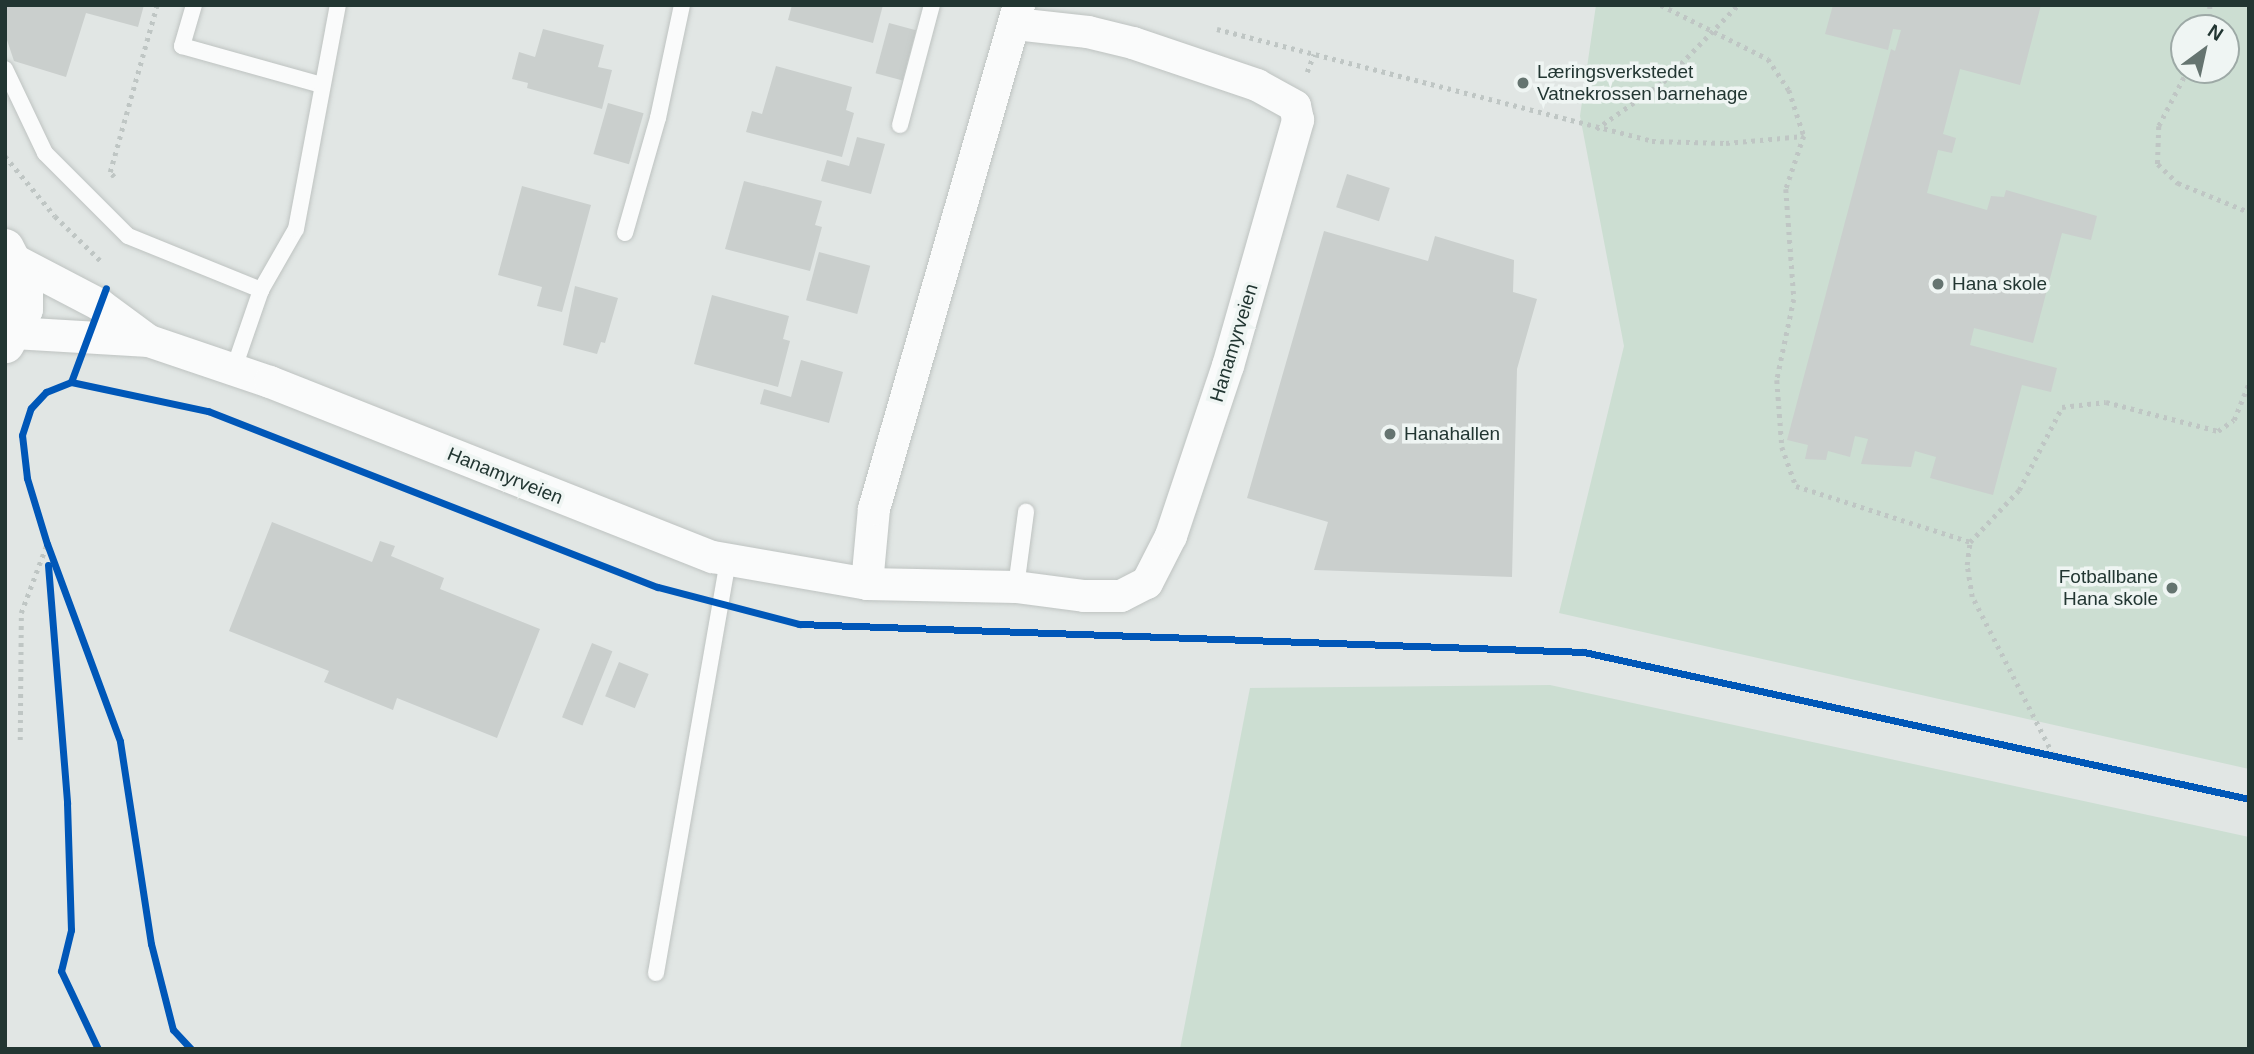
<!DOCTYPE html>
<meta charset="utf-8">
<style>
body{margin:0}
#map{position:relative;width:2254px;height:1054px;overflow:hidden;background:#e1e6e4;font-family:Helvetica,sans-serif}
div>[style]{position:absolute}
.green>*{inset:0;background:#ccded2}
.building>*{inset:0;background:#cacfcd;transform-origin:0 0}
.path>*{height:4.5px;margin-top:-2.25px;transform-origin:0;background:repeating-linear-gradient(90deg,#bfc6c4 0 3.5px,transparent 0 8.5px)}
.roads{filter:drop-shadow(0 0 2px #bec3c1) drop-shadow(0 0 2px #bec3c1)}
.service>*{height:16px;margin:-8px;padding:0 8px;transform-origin:8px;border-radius:8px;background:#fafbfb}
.minor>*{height:32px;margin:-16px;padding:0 16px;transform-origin:16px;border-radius:16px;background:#fafbfb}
.secondary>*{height:38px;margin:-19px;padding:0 19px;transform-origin:19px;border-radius:19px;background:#fafbfb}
.cycleway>*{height:7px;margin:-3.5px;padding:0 3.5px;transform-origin:3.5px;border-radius:3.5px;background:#0057b8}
.dots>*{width:19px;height:19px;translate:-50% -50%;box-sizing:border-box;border:4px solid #eff5f3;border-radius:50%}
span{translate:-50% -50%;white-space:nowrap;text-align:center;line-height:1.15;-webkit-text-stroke:7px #eff5f3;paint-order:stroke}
.poi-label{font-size:19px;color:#223632}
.left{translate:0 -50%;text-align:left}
.right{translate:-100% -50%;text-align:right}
.street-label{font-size:19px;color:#223632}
.frame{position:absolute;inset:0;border:7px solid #223632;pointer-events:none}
.north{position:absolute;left:2170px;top:14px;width:70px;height:70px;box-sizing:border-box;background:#eff5f3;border:2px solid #9da9a6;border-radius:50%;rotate:33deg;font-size:19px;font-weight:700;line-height:28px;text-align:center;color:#223632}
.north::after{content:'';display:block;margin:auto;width:24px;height:32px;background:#657470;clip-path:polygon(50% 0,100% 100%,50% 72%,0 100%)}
</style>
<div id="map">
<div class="green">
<i style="clip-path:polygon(evenodd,1596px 5px,2249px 5px,2249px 769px,1559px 613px,1624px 346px,1580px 116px,1596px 5px,2184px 28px,2226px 28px,2226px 70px,2184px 70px,2184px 28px)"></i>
<i style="clip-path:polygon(1550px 685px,2249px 837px,2249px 1049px,1180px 1049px,1250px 688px)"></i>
</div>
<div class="building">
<i style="clip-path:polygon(5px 5px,144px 5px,138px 27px,86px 13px,66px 77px,14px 61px,5px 34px)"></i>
<i style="clip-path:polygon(792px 5px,883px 5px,873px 43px,788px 20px)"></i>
<i style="clip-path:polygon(1833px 5px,2041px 5px,2020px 85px,1960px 69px,1943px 134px,1956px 138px,1952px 153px,1938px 150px,1927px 193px,1987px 210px,1991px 196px,2004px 197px,2006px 190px,2097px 216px,2091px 240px,2062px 233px,2033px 343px,1974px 328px,1970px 345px,2057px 368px,2051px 392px,2022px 385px,1993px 495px,1930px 478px,1936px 457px,1915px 451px,1911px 467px,1861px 464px,1868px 439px,1855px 436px,1850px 457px,1828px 451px,1826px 460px,1805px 459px,1808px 445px,1787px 440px,1891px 49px,1895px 51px,1901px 30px,1893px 29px,1888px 50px,1825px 34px)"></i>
<i style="left:889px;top:23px;width:28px;height:52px;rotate:15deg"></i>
<i style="clip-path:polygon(543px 29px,604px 45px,598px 67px,612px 70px,602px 109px,527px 88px,528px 83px,512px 79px,519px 52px,535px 57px)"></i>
<i style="clip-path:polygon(776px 66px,852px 87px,846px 110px,854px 113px,842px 157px,746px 132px,752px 111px,762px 114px)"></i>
<i style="left:608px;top:103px;width:37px;height:53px;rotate:16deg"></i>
<i style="clip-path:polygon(857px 137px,885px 144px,871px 194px,821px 181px,827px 160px,849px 166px)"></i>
<i style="left:1347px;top:174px;width:45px;height:35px;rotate:18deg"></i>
<i style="clip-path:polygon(744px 181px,822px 201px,815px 225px,822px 227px,810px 271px,725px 249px)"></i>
<i style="clip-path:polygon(522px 186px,591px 205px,562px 312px,537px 306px,542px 287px,498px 275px)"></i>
<i style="clip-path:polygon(1324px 231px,1428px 261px,1435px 236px,1514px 260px,1513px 292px,1537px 299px,1517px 369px,1512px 577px,1314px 570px,1328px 522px,1247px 498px)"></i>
<i style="left:819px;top:252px;width:53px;height:50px;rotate:15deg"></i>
<i style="clip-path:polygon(575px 286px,618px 298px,605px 343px,601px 342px,597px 354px,563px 345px)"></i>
<i style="clip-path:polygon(712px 295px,789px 316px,783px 339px,790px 341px,778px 387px,694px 364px)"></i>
<i style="clip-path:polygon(801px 360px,843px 372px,829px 423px,760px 404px,764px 389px,791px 397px)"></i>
<i style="clip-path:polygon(272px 522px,372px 562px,380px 541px,395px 546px,391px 556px,444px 578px,440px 589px,540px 629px,497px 738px,397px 698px,393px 710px,324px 682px,329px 671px,229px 631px)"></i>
<i style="left:592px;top:643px;width:22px;height:80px;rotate:22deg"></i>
<i style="left:619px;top:662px;width:32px;height:37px;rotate:22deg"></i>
</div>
<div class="path">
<i style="left:1661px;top:5px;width:120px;rotate:26.8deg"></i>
<i style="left:1768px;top:59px;width:37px;rotate:56deg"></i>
<i style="left:1789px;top:90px;width:48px;rotate:71.9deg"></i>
<i style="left:1804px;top:136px;width:56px;rotate:108.8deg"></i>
<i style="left:1786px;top:189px;width:110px;rotate:85.8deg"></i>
<i style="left:1794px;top:299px;width:83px;rotate:101.9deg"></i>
<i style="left:1777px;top:380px;width:67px;rotate:85.7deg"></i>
<i style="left:1782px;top:447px;width:41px;rotate:70.3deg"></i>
<i style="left:1796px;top:486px;width:183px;rotate:17.8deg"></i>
<i style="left:2210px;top:5px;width:23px;rotate:90deg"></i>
<i style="left:1217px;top:29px;width:449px;rotate:14.4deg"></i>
<i style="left:1652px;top:141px;width:74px;rotate:1.5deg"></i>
<i style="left:1726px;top:143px;width:78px;rotate:-5.1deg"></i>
<i style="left:2188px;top:70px;width:63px;rotate:117.4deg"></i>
<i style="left:2159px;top:126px;width:38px;rotate:92deg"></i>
<i style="left:2158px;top:164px;width:28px;rotate:44deg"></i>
<i style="left:2178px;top:183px;width:77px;rotate:22.2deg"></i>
<i style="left:1307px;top:72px;width:19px;rotate:-69deg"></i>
<i style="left:1596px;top:129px;width:82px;rotate:-35deg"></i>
<i style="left:1663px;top:82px;width:107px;rotate:-45.8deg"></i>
<i style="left:5px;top:156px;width:78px;rotate:50.2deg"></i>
<i style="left:55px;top:216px;width:64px;rotate:44.4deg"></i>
<i style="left:114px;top:177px;width:6px;rotate:-129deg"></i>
<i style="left:110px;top:172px;width:173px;rotate:-74.3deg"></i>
<i style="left:20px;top:740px;width:127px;rotate:-89.5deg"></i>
<i style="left:21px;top:613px;width:74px;rotate:-69.4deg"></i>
<i style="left:2053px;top:755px;width:178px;rotate:-117.1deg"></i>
<i style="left:1972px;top:597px;width:32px;rotate:-99deg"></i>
<i style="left:1967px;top:565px;width:23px;rotate:-83deg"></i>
<i style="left:1970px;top:542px;width:71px;rotate:-46.7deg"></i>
<i style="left:2019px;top:490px;width:93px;rotate:-62.6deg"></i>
<i style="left:2062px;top:407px;width:44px;rotate:-6.5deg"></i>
<i style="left:2106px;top:402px;width:116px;rotate:14.5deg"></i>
<i style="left:2218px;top:431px;width:19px;rotate:-35deg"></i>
<i style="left:2234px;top:420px;width:40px;rotate:-68deg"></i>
</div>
<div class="roads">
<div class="service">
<i style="left:194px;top:5px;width:43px;rotate:106.3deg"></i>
<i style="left:182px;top:46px;width:145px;rotate:15.6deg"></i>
<i style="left:5px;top:69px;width:93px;rotate:64.5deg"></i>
<i style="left:45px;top:153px;width:117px;rotate:45deg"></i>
<i style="left:128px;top:236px;width:144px;rotate:22.1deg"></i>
<i style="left:900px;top:125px;width:124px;rotate:-75.1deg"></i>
<i style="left:625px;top:233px;width:120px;rotate:-74deg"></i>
<i style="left:658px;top:118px;width:116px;rotate:-78deg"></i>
<i style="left:233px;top:371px;width:86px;rotate:-70.9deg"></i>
<i style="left:261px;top:290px;width:70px;rotate:-60.2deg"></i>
<i style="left:296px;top:229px;width:228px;rotate:-79.4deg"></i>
<i style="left:1016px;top:587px;width:76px;rotate:-82.4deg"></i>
<i style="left:656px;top:973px;width:419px;rotate:-80.1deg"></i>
</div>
<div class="minor">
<i style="left:16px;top:261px;width:95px;rotate:27.6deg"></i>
<i style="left:100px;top:305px;width:61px;rotate:36.3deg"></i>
<i style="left:149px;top:341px;width:128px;rotate:18.7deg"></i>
<i style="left:270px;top:382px;width:476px;rotate:21.6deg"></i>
<i style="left:713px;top:557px;width:156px;rotate:9.9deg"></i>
<i style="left:867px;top:584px;width:149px;rotate:1.2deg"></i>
<i style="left:1016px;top:587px;width:69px;rotate:7.5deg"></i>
<i style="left:1084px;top:596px;width:37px"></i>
<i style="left:1121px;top:596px;width:29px;rotate:-27deg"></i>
<i style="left:1147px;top:583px;width:53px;rotate:-62.9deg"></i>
<i style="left:1171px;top:536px;width:179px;rotate:-71.5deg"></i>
<i style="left:1228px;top:366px;width:256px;rotate:-74.1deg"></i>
<i style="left:1298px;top:120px;width:14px;rotate:-102deg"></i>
<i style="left:1295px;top:106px;width:43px;rotate:-151.1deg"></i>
<i style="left:1257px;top:85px;width:131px;rotate:-161.3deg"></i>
<i style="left:1133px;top:43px;width:46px;rotate:-166.3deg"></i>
<i style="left:1088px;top:32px;width:73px;rotate:-173.7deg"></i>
<i style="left:14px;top:333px;width:135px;rotate:3.4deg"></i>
<i style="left:867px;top:584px;width:75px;rotate:-84.7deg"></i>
<i style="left:874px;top:509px;width:524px;rotate:-73.95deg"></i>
</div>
<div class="secondary">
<i style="left:5px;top:248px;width:42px;rotate:62.8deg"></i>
<i style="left:24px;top:285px;width:24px;rotate:90deg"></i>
<i style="left:24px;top:309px;width:40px;rotate:118deg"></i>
</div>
</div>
<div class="cycleway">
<i style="left:71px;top:382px;width:100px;rotate:-69.6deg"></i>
<i style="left:48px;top:565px;width:239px;rotate:85.4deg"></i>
<i style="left:67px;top:803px;width:127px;rotate:88.2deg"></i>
<i style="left:71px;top:930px;width:42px;rotate:103.7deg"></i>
<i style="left:61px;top:971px;width:86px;rotate:64.6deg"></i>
<i style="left:191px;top:1049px;width:26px;rotate:-133deg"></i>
<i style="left:173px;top:1030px;width:89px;rotate:-104.3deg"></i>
<i style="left:151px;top:944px;width:205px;rotate:-98.7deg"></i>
<i style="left:120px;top:741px;width:210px;rotate:-110.3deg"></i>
<i style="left:47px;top:544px;width:69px;rotate:-106.9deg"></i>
<i style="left:27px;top:478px;width:43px;rotate:-96.6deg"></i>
<i style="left:22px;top:435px;width:28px;rotate:-72deg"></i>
<i style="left:31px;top:408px;width:22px;rotate:-47deg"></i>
<i style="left:46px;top:392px;width:27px;rotate:-22deg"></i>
<i style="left:71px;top:382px;width:140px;rotate:12deg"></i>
<i style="left:208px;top:411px;width:483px;rotate:21.4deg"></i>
<i style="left:658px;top:587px;width:146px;rotate:14.7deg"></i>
<i style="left:799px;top:624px;width:785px;rotate:2.04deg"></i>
<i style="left:1584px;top:652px;width:681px;rotate:12.46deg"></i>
</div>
<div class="dots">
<i style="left:1523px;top:83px;background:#657470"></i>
<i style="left:1938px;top:284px;background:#657470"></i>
<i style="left:1390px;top:434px;background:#657470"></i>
<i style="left:2172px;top:588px;background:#657470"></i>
</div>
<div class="poi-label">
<span class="left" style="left:1537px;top:83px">Læringsverkstedet<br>Vatnekrossen barnehage</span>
<span class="left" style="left:1952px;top:284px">Hana skole</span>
<span class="left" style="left:1404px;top:434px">Hanahallen</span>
<span class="right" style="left:2158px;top:588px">Fotballbane<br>Hana skole</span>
</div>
<div class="street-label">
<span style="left:1234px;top:343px;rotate:-73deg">Hanamyrveien</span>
<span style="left:505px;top:476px;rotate:22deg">Hanamyrveien</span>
</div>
<div class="frame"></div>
<div class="north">N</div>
</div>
